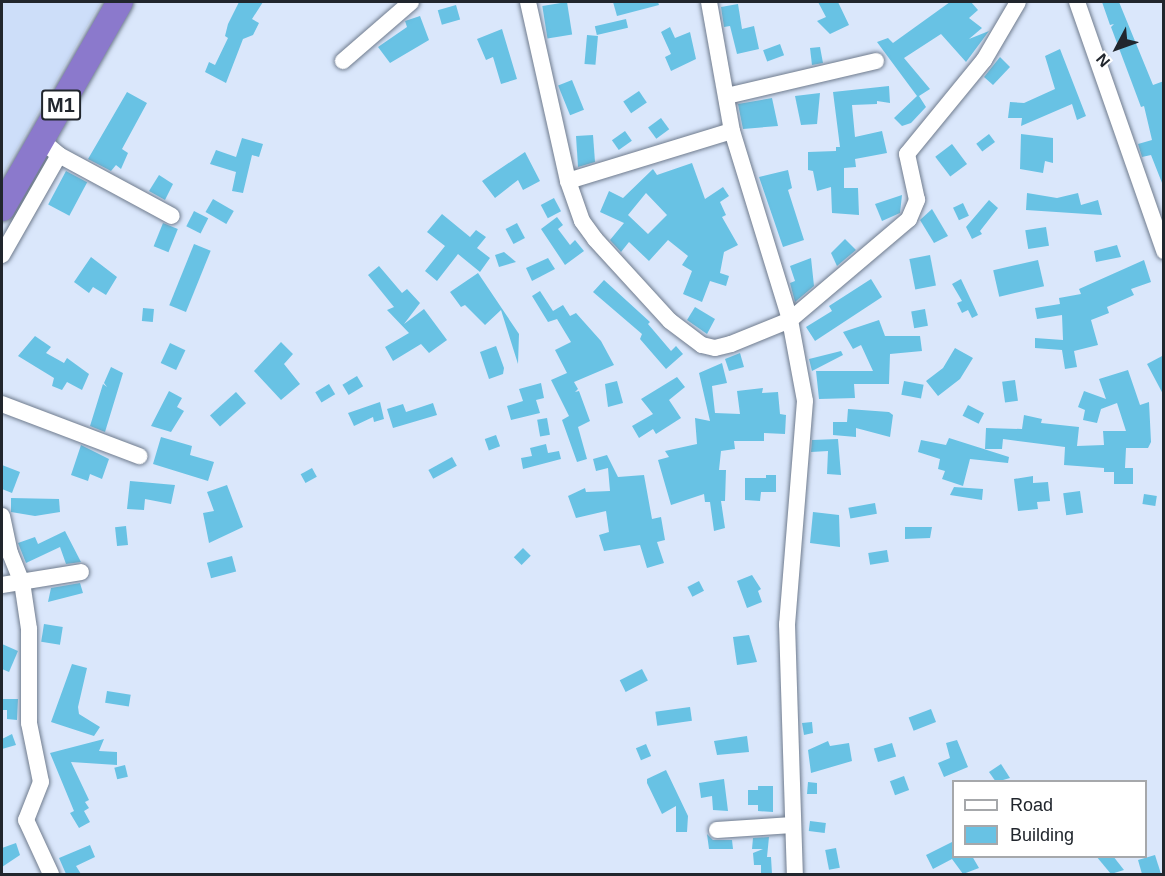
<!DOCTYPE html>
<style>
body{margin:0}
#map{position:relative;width:1165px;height:876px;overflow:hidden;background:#dae7fb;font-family:Arial,sans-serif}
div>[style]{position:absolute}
.built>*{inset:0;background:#cddef9}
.building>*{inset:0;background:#68c2e4;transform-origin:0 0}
.roads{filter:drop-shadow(0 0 2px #6f7b8d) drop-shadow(0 0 2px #6f7b8d)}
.minor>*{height:16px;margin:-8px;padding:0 8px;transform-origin:8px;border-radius:8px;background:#fff}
.highway>*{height:26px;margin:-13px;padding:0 13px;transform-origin:13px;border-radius:13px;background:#8b79cc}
span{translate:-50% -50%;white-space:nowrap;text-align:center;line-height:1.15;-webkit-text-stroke:4.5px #fff;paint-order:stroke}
.shield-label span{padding:2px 4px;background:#fff;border:2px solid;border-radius:4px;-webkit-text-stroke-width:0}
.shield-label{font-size:20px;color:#21262d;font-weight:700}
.frame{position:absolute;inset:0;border:3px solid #21262d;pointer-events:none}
.legend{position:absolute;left:952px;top:780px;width:195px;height:78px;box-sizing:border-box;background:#fff;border:2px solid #a6a8ab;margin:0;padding:8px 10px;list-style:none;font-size:18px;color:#21262d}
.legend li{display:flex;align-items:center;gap:12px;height:30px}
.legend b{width:30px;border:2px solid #a6a8ab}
.north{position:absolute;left:1087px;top:18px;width:60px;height:60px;-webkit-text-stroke:4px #fff;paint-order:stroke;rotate:229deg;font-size:16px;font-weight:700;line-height:24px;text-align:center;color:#21262d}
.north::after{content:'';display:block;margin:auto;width:21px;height:27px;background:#21262d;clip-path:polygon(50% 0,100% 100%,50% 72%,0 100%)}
</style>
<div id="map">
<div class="built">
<i style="clip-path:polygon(2px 2px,101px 2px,2px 175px)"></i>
</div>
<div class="building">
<i style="clip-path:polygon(239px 2px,263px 2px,252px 19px,259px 23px,253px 35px,243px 39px,226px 83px,205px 72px,209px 62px,215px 65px,228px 38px,225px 36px,228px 24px)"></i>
<i style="left:567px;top:2px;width:33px;height:25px;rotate:81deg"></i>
<i style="clip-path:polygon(613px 2px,658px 2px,659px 5px,617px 16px)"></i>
<i style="clip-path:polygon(818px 2px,838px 2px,849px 25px,830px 34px,817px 21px,826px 17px)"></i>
<i style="clip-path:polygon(950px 2px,971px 2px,978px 10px,969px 18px,982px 28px,969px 39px,989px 31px,966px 62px,941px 34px,904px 58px,930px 89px,919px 96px,926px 107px,911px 123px,902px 126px,894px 118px,917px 96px,877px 42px,888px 38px,893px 43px)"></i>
<i style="clip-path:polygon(1102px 2px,1119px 2px,1153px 85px,1164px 81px,1164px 188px,1151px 155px,1142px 157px,1138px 144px,1152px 140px,1144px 106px,1141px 107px,1111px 27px,1114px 24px,1110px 25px)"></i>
<i style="clip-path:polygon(738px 4px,742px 29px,754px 26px,759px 49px,737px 54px,730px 26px,724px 27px,721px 7px)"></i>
<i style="left:456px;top:5px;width:15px;height:19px;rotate:74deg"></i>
<i style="clip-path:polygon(420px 16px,429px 40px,390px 63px,378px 47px,407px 27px,405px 21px)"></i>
<i style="left:626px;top:19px;width:9px;height:32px;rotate:77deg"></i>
<i style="clip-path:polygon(670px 27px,675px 38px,690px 32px,696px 59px,671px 71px,665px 57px,671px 54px,661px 32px)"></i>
<i style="clip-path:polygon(502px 29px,517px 79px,501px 84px,493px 57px,486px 60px,477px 39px)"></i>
<i style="left:587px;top:35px;width:11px;height:29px;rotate:5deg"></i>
<i style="left:780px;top:44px;width:12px;height:18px;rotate:70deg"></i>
<i style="clip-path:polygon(820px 47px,823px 63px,812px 65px,810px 48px)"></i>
<i style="clip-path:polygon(1060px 49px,1086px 116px,1077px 120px,1072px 104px,1021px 126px,1022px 118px,1008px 118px,1010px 102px,1024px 103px,1055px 89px,1045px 56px)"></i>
<i style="clip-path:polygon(1000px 57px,1010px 67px,993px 85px,984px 77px)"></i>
<i style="left:572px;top:80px;width:32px;height:15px;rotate:68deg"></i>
<i style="clip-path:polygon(889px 86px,890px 103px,877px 101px,877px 104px,852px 105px,855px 137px,882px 131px,887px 153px,855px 159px,856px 167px,844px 168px,844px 188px,858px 188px,859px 215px,832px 213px,831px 187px,817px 191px,813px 171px,808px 170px,808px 152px,836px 151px,836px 147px,840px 147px,833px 92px)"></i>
<i style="left:639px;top:91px;width:14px;height:19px;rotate:56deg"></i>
<i style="clip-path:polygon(127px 92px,147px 103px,122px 149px,128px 153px,121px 169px,116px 165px,111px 171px,88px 159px)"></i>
<i style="clip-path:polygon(820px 93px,817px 124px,801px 125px,795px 96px)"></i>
<i style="clip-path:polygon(772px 98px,778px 126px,743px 129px,738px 104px)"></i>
<i style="left:661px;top:118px;width:14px;height:16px;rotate:54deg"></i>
<i style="left:625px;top:131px;width:12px;height:16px;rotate:55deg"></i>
<i style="left:989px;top:134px;width:10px;height:16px;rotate:53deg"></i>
<i style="clip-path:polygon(1021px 134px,1053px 138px,1053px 163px,1045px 161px,1043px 173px,1020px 169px)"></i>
<i style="clip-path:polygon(593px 135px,595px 162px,578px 167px,576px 136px)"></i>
<i style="clip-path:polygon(242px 138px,263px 144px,259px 157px,252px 155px,243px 193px,232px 191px,236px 172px,210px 164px,216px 150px,236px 157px)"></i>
<i style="left:952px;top:144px;width:25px;height:21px;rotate:53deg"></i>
<i style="clip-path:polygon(525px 152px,540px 181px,523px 190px,518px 180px,495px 198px,482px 181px)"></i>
<i style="clip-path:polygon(evenodd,692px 163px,705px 199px,723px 187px,729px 196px,720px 202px,726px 215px,722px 217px,738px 245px,724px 252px,720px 273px,729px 276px,726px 286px,710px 281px,702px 302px,683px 294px,692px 271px,682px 265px,688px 256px,668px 240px,649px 261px,629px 242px,621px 252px,610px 240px,624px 223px,600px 212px,609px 191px,623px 198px,653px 169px,657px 175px,692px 163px,646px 193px,667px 215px,648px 234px,628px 215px,646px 193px)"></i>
<i style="clip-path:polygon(788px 170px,792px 188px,788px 190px,804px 240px,783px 247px,759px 177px)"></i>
<i style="left:66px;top:171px;width:24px;height:38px;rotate:28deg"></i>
<i style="clip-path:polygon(159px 175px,173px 184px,165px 200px,149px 191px)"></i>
<i style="clip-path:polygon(1027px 193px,1057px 198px,1078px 193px,1081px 205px,1098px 200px,1102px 215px,1026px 210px)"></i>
<i style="clip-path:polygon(902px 195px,900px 213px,882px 221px,875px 204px)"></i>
<i style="left:554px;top:198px;width:15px;height:15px;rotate:62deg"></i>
<i style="left:213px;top:199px;width:24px;height:15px;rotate:30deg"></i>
<i style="clip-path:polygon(989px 200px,998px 208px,980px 231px,982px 234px,972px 239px,966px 227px)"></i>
<i style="left:963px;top:203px;width:14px;height:11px;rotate:65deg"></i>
<i style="clip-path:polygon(932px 209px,948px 236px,934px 243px,920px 220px)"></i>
<i style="left:194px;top:211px;width:16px;height:17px;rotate:27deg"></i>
<i style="clip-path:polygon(442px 214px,470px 237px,476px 230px,486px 237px,477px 248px,490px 258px,480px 272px,458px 254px,437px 281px,425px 271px,445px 246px,427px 232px)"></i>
<i style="clip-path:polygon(557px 217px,563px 225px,558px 229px,570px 245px,575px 240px,584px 251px,565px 265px,541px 229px)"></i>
<i style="left:163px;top:223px;width:16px;height:25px;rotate:22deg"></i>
<i style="left:517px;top:223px;width:17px;height:13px;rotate:62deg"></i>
<i style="left:1046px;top:227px;width:19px;height:21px;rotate:81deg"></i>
<i style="clip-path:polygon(845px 239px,856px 250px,837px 266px,831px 253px)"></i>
<i style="left:194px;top:244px;width:18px;height:66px;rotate:22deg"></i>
<i style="clip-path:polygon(1117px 245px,1121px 257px,1096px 262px,1094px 251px)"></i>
<i style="clip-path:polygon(504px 252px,516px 262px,499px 267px,495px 255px)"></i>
<i style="left:930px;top:255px;width:31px;height:21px;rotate:79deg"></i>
<i style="clip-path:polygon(91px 257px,117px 277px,106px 295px,93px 287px,89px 293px,74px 282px)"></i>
<i style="clip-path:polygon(548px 258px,555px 269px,532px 281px,526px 268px)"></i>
<i style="clip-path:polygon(811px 258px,814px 286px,795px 302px,790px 283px,795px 281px,790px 266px)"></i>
<i style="left:1038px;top:260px;width:27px;height:46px;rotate:77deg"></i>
<i style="clip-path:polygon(1144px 260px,1151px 282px,1131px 289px,1134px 295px,1107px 307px,1109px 313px,1091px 320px,1098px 345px,1074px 351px,1077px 367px,1065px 369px,1062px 350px,1035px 348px,1035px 338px,1063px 340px,1062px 315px,1037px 319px,1035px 308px,1060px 304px,1059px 298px,1081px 294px,1079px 289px)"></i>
<i style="clip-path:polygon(379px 266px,402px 293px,407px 289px,420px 303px,404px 324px,424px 309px,447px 340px,429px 353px,421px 344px,393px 361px,385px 347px,409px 333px,387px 310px,394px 307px,368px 275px)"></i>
<i style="clip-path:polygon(478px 273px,519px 334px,518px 364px,501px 310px,485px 325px,465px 305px,461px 307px,450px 292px)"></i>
<i style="clip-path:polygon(871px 279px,882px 297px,815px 341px,806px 327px,832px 311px,829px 306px)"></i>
<i style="clip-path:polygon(961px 279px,978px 315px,972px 318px,968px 310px,962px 313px,957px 303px,962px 301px,952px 284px)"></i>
<i style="clip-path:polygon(604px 280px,650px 322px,648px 324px,671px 351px,676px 346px,683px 354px,666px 369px,640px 339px,642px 334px,593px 292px)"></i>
<i style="clip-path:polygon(540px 291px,553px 311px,563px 305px,570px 316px,576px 313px,601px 341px,614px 365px,574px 382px,578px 389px,575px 392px,579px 391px,590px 421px,578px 427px,587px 459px,577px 462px,562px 420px,569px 416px,551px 380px,567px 373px,555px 350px,571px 342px,557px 319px,548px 322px,532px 296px)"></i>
<i style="clip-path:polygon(695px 307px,715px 319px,707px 334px,687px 320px)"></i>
<i style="left:143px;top:308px;width:11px;height:13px;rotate:5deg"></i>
<i style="left:925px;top:309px;width:17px;height:14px;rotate:80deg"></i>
<i style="clip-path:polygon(879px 320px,885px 336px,920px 336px,922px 351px,890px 354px,889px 384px,854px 384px,855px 398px,819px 399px,816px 371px,873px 371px,861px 345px,853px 349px,843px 332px)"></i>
<i style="clip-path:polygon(35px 336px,51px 347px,46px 353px,64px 363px,67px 358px,89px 374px,82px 390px,67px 382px,62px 390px,52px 386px,54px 378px,18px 356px)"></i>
<i style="clip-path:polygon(281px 342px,293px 354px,284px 364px,300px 384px,281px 400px,254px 371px)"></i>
<i style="left:170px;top:343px;width:17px;height:22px;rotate:25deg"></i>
<i style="clip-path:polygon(496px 346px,504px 368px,503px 374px,489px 379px,480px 352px)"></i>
<i style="clip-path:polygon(955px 348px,973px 358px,960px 379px,938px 396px,926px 381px,943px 368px)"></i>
<i style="clip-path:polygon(841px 351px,843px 355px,812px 371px,809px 359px)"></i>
<i style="clip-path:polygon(740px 353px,744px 367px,729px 371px,725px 359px)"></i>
<i style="clip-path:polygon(1164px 355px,1164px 396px,1147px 364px)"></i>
<i style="clip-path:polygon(722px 363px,727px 383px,712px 386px,715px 413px,740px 414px,737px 391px,763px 388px,762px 393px,778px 392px,780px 414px,786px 415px,785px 434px,764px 433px,764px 441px,734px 441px,735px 449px,721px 451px,719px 470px,726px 470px,725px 501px,721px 501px,725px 528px,714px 531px,710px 502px,705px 502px,704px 494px,671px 505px,658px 460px,669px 457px,665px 451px,697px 444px,695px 418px,710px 421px,699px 373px)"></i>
<i style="clip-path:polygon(111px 367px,123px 373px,105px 432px,90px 426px,103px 384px,107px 387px,104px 383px)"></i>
<i style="clip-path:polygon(1128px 370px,1140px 405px,1149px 402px,1151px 442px,1148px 448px,1126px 448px,1125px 468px,1133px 468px,1133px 484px,1114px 484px,1114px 472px,1104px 472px,1104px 468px,1064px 465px,1065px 447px,1003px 439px,1002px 449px,985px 449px,986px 428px,1022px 429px,1024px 415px,1042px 419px,1041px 423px,1079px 427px,1077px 446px,1104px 445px,1103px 431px,1126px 431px,1117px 403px,1101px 409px,1097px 423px,1083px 420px,1085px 410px,1078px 407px,1084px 391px,1106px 399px,1099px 379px)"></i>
<i style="left:357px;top:376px;width:12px;height:17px;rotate:59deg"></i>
<i style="clip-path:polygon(677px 377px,685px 387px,669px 400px,681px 418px,656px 434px,653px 429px,639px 438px,632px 426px,653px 414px,641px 399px)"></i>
<i style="left:1015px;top:380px;width:21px;height:13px;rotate:82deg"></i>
<i style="clip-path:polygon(617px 381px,623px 403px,608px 407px,605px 384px)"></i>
<i style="left:904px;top:381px;width:20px;height:14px;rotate:11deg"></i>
<i style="clip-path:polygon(541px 383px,544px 398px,536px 400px,540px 413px,511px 420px,507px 406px,523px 401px,519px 389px)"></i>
<i style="left:329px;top:384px;width:12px;height:16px;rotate:59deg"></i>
<i style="clip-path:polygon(169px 391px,182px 398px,177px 407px,184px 411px,171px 432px,151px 426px)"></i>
<i style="left:236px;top:392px;width:15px;height:35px;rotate:48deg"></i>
<i style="clip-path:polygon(380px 402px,384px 419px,374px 422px,373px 417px,354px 426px,348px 413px)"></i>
<i style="clip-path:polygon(433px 403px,437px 415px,393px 428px,387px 409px,403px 404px,406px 412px)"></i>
<i style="left:968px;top:405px;width:18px;height:12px;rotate:27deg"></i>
<i style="clip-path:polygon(848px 409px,889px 412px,893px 415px,890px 437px,856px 428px,856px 437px,833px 435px,833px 422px,847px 422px)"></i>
<i style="left:547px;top:418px;width:17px;height:10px;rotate:80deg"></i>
<i style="left:496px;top:435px;width:12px;height:12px;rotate:70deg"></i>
<i style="clip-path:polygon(161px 437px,192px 446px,190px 455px,214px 462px,208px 481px,153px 464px)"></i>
<i style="clip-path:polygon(949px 438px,1009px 457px,1008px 463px,970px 459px,963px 486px,942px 479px,945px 471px,938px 469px,940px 459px,918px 452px,921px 440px,946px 445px)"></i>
<i style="clip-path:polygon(838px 439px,841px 475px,827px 474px,828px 451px,811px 452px,812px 440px)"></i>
<i style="clip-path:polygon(546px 444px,548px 453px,559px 451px,561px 459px,523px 469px,521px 458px,532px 456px,530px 448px)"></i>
<i style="clip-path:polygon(81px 445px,109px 459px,102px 479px,90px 474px,88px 481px,71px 475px)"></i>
<i style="clip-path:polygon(607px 455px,618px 477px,644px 475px,652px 519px,661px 517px,665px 540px,657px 542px,664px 563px,647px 568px,640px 545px,604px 551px,599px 535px,609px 532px,606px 511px,576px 518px,568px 496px,585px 488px,586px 492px,610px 491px,608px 468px,596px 471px,593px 459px)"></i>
<i style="left:452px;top:457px;width:10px;height:27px;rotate:61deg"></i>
<i style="clip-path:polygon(2px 465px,20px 472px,12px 493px,2px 489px)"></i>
<i style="left:312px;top:468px;width:10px;height:13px;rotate:61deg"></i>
<i style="clip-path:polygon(766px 475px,776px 475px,776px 492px,761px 492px,760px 501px,745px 500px,745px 478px,766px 478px)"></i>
<i style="clip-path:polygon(1033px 476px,1033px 483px,1048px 482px,1050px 501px,1037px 502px,1038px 509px,1018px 511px,1014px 479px)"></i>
<i style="clip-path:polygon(130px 481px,175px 485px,171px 504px,145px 499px,144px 510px,127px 509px)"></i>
<i style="clip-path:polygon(227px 485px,243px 527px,209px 543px,203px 513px,214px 511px,207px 492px)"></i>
<i style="clip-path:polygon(954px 487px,983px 489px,982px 500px,950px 495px)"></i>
<i style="left:1080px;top:491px;width:22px;height:17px;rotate:82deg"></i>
<i style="left:1144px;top:494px;width:13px;height:10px;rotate:9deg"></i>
<i style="clip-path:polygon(11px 498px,59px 499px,60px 512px,35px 516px,11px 512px)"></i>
<i style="left:875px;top:503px;width:11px;height:27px;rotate:80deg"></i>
<i style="clip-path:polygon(813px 512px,839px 515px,840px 547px,810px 543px)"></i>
<i style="left:126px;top:526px;width:19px;height:11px;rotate:84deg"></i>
<i style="clip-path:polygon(905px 527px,932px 527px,930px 538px,905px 539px)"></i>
<i style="clip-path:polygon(65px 531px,81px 562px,66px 564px,60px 547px,26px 563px,18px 543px,35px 537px,38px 544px)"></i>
<i style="left:523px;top:548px;width:11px;height:13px;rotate:45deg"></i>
<i style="left:887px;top:550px;width:12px;height:19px;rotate:81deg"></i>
<i style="left:232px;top:556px;width:16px;height:26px;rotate:75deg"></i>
<i style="clip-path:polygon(752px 575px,761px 589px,758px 591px,762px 602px,747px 608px,737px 581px)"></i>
<i style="left:699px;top:581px;width:11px;height:13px;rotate:63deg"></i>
<i style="clip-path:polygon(80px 583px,83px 593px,48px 602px,51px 588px)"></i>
<i style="left:44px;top:624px;width:19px;height:18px;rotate:9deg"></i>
<i style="clip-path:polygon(749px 635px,757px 662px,737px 665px,733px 637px)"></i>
<i style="clip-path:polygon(2px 644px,18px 651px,9px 672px,2px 669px)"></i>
<i style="clip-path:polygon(72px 664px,87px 668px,78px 707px,79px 714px,100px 727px,94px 736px,51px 722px)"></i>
<i style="left:642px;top:669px;width:13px;height:25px;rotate:63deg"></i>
<i style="left:107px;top:691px;width:24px;height:12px;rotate:9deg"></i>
<i style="clip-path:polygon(2px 699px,18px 699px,17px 720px,7px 719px,7px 710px,2px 710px)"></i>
<i style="left:690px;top:707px;width:14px;height:35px;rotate:82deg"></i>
<i style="left:931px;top:709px;width:14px;height:24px;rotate:69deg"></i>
<i style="clip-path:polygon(812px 722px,813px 733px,804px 735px,802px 723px)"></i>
<i style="clip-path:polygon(12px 734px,16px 745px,2px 749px,2px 739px)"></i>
<i style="clip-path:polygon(747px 736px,749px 752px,717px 755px,714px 741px)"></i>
<i style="clip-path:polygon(104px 739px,99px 751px,117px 752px,117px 765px,71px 762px,89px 800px,85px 802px,89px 808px,84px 811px,90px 822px,79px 828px,70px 813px,74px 811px,50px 753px)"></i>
<i style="clip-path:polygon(957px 740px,968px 767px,944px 777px,938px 763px,950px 758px,946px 743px)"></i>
<i style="clip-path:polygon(828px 741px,830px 746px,849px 743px,852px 761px,811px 773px,808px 750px)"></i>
<i style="left:892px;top:743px;width:14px;height:19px;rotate:73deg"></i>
<i style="left:646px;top:744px;width:13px;height:11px;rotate:67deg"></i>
<i style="clip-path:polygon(1001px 764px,1010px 778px,996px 782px,989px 772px)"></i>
<i style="left:125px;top:765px;width:12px;height:11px;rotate:76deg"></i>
<i style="clip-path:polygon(666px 770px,688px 816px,687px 832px,676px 832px,676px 806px,662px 814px,647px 783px,647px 779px)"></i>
<i style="left:904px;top:776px;width:15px;height:15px;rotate:70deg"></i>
<i style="clip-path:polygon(724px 779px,728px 811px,713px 810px,712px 796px,701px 798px,699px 783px)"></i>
<i style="clip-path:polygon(808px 782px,817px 783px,817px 794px,807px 794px)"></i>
<i style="clip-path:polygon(758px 786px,773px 786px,773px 812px,758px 811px,758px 805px,748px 805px,748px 790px,758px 790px)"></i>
<i style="left:810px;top:821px;width:16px;height:10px;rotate:7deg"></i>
<i style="clip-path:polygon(707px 834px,713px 840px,732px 840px,733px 849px,709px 849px)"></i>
<i style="clip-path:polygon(769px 837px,767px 857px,771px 857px,772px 874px,761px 874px,761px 865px,754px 865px,753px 853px,763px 849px,752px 849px,753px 838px)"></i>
<i style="clip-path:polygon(954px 841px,954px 856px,972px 856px,979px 868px,963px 874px,952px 859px,933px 869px,926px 855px)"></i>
<i style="clip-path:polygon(16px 843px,20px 855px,2px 867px,2px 848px)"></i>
<i style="clip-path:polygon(90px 845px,95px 857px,76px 866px,81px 874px,66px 874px,59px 858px)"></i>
<i style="left:836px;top:848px;width:20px;height:11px;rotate:79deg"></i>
<i style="clip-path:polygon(1155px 855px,1161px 874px,1142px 874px,1138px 860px)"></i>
<i style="clip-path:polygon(1096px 856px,1113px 856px,1124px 870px,1111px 874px)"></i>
</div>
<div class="roads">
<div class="minor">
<i style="left:528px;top:2px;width:183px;rotate:77.4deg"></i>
<i style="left:568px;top:181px;width:171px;rotate:-17deg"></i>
<i style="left:709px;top:2px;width:131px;rotate:79.9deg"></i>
<i style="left:732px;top:131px;width:198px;rotate:72.9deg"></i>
<i style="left:790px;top:320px;width:82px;rotate:79.5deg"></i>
<i style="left:805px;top:401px;width:224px;rotate:94.6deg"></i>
<i style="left:787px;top:624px;width:250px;rotate:88.2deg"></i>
<i style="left:1077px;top:2px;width:264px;rotate:70.7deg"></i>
<i style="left:343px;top:61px;width:90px;rotate:-40.9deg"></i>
<i style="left:727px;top:96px;width:153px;rotate:-13.2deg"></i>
<i style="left:59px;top:155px;width:128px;rotate:28.4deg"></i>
<i style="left:568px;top:181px;width:42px;rotate:70.7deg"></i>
<i style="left:582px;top:221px;width:22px;rotate:54deg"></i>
<i style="left:595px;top:239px;width:111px;rotate:47.6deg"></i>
<i style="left:670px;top:321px;width:40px;rotate:37deg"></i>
<i style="left:702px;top:345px;width:13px;rotate:13deg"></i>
<i style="left:715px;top:348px;width:16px;rotate:-14deg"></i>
<i style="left:731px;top:344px;width:64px;rotate:-22.1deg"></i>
<i style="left:790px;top:320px;width:156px;rotate:-40.3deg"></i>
<i style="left:909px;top:219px;width:21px;rotate:-67deg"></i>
<i style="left:917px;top:200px;width:47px;rotate:-102.3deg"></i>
<i style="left:907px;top:154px;width:122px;rotate:-50.7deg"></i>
<i style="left:984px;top:60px;width:67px;rotate:-59.6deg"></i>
<i style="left:2px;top:255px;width:115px;rotate:-60.3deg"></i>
<i style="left:59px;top:155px;width:23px;rotate:-140deg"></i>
<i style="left:2px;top:404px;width:147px;rotate:20.8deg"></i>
<i style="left:2px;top:516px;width:38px;rotate:78deg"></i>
<i style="left:10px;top:553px;width:31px;rotate:68deg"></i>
<i style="left:22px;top:582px;width:48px;rotate:81.5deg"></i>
<i style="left:29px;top:629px;width:94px;rotate:90deg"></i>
<i style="left:29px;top:723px;width:60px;rotate:78.5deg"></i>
<i style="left:41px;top:782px;width:41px;rotate:111.5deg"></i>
<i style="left:26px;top:820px;width:60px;rotate:65.2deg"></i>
<i style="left:2px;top:585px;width:80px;rotate:-9.3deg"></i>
<i style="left:717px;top:830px;width:75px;rotate:-3.8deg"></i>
</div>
<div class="highway">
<i style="left:2px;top:208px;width:237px;rotate:-60.2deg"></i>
</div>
</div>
<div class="shield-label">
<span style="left:61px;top:105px">M1</span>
</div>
<div class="frame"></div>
<ul class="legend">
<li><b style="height:8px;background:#fff"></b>Road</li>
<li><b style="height:16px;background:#68c2e4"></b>Building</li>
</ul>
<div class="north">N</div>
</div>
